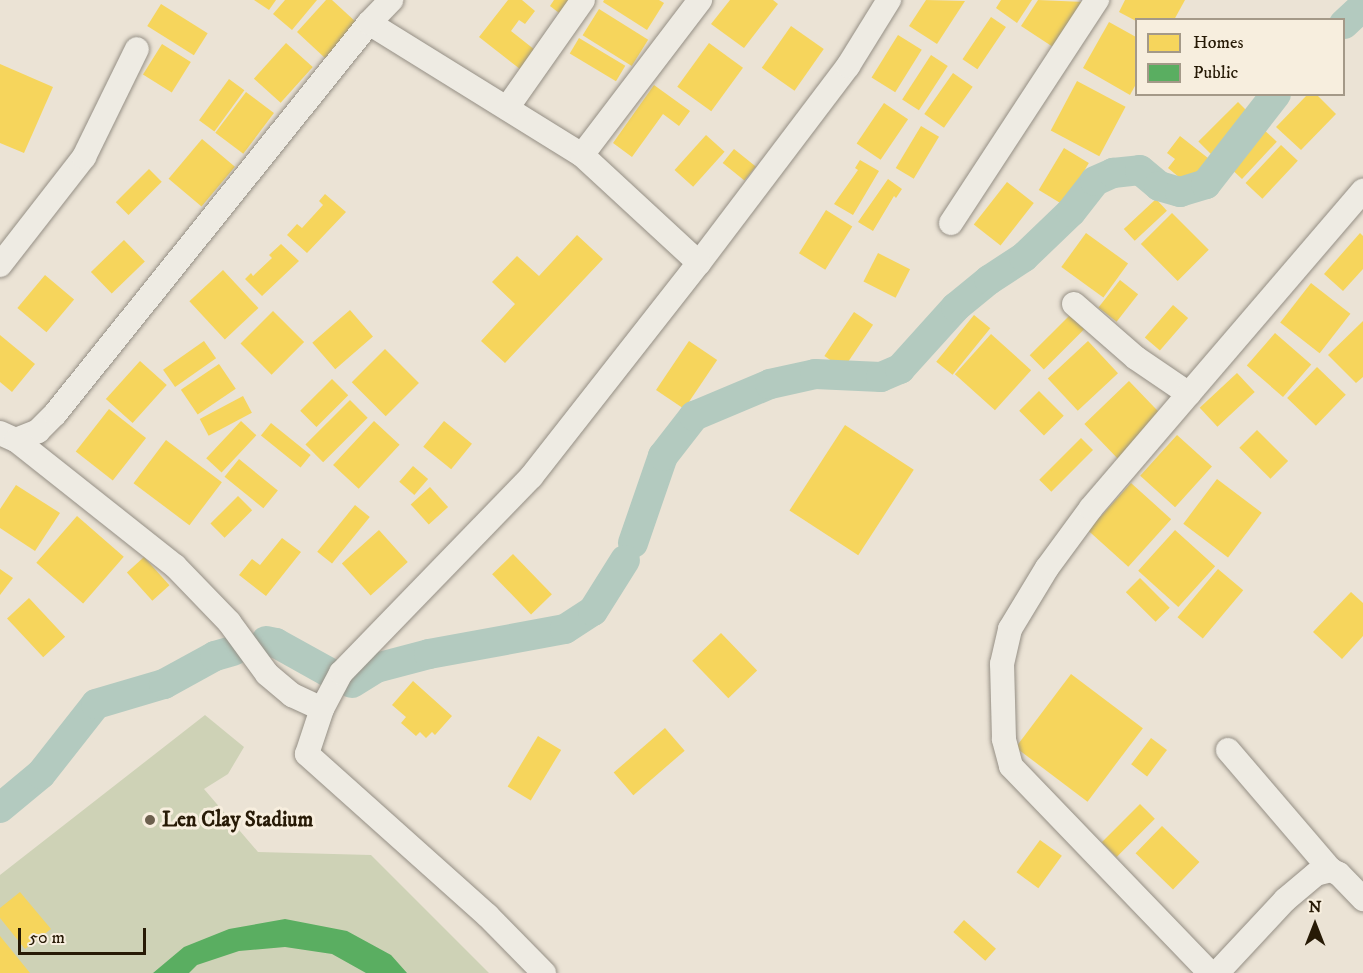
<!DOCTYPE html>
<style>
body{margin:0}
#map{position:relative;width:1363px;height:973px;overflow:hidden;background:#ebe3d5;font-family:"IM FELL DW Pica",serif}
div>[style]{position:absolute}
.green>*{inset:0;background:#ced2b6}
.homes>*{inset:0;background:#f6d55c;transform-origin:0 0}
.public>*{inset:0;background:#5aae61}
.river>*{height:30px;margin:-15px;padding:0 15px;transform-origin:15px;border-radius:15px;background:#b3cabf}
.roads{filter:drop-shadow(0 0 2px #958f85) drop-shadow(0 0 2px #958f85)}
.minor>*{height:24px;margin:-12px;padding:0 12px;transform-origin:12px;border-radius:12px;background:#eeebe3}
.dots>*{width:16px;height:16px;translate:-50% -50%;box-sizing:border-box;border:3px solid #f7eede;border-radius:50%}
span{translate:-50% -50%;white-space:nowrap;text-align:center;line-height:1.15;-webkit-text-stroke:6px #f7eede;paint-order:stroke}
.poi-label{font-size:21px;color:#271a06;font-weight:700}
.left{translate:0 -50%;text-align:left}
.legend{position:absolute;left:1135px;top:18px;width:210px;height:78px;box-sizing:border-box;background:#f7eede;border:2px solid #a49988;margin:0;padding:8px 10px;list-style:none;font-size:18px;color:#271a06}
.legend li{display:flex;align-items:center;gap:12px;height:30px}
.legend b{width:30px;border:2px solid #a49988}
.north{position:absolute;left:1285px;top:895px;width:60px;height:60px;-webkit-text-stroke:4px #f7eede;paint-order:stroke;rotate:0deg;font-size:16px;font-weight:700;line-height:24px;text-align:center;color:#271a06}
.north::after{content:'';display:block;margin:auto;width:21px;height:27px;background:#271a06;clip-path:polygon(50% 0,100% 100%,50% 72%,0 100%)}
.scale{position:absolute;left:18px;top:928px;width:128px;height:27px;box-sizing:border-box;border:3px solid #271a06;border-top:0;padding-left:8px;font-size:18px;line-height:21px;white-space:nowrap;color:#271a06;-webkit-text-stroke:4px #f7eede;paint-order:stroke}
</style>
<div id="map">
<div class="green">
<i style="clip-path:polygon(205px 715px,244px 747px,228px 774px,204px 789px,258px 852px,371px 855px,489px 973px,0 973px,0 875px)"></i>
</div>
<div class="homes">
<i style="clip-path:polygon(254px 0,276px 0,269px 10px)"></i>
<i style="clip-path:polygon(285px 0,317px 0,292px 30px,273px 14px)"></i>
<i style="clip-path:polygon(326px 0,332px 0,357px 23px,325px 58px,297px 32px)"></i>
<i style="clip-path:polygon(508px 0,522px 0,535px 11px,525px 24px,519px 20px,511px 31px,535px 50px,520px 69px,479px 37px)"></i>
<i style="clip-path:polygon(554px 0,574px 0,563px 16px,550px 6px)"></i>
<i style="clip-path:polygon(604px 0,659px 0,664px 3px,647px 30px,603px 2px)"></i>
<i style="clip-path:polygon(730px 0,773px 0,778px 4px,744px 48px,711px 24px)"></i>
<i style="clip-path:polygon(926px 0,965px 1px,937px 44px,909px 26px)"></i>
<i style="clip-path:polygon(1001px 0,1032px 0,1017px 23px,996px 8px)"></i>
<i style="clip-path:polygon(1038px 0,1084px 2px,1053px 47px,1021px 26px)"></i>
<i style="clip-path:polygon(1125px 0,1185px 0,1174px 20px,1136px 21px,1119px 12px)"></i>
<i style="left:161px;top:4px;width:55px;height:26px;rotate:32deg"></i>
<i style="left:599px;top:9px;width:58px;height:31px;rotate:32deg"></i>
<i style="left:991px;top:17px;width:18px;height:51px;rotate:34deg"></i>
<i style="clip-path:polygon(1109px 22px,1136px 37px,1136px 84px,1130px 95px,1083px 68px)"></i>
<i style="left:791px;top:26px;width:40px;height:51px;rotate:35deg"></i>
<i style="left:898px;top:35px;width:28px;height:50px;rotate:32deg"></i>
<i style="left:579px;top:38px;width:54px;height:18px;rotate:31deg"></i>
<i style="left:286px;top:43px;width:36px;height:48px;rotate:42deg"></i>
<i style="left:709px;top:43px;width:42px;height:54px;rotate:36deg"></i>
<i style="left:162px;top:44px;width:34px;height:36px;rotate:32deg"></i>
<i style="left:931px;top:55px;width:20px;height:53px;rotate:33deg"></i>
<i style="clip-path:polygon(0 64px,53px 87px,24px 153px,0 143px)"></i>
<i style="left:953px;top:73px;width:24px;height:50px;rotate:35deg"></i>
<i style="left:229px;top:79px;width:19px;height:51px;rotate:36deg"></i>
<i style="left:1077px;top:81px;width:55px;height:56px;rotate:28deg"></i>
<i style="clip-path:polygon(654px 85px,690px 111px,679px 126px,663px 114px,632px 157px,613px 143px)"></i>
<i style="left:246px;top:92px;width:35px;height:51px;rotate:37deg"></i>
<i style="clip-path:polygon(1308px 94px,1316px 94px,1336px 114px,1301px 150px,1276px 127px)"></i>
<i style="left:1238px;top:102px;width:24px;height:56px;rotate:45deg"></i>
<i style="left:884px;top:103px;width:29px;height:49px;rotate:34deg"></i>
<i style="left:921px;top:126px;width:21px;height:49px;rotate:31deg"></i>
<i style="left:1260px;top:126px;width:23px;height:51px;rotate:43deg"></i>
<i style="left:706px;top:135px;width:25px;height:47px;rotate:42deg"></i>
<i style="clip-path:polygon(1180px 136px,1213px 162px,1192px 188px,1168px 168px,1175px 159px,1167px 153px)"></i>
<i style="left:202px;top:139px;width:43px;height:52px;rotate:40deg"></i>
<i style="left:1281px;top:145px;width:23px;height:52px;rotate:43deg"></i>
<i style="left:1064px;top:148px;width:29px;height:49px;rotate:31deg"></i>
<i style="left:734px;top:149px;width:28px;height:18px;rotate:39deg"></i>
<i style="clip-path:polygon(860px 160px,879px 171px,853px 215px,834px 204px,858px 170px,855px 168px)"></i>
<i style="left:149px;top:169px;width:18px;height:47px;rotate:45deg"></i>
<i style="clip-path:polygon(888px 179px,902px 189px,896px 198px,894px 196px,873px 231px,858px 222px)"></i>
<i style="left:1007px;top:182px;width:34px;height:54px;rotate:38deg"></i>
<i style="clip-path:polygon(325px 194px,346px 212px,307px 253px,287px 235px,297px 224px,302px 228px,323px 205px,319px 201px)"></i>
<i style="left:1156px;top:199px;width:16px;height:44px;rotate:47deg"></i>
<i style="left:826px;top:210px;width:31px;height:51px;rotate:32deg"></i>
<i style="left:1172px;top:213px;width:52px;height:44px;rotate:45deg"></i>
<i style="left:1086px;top:233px;width:52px;height:42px;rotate:36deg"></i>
<i style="clip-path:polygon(1360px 233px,1363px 236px,1363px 269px,1343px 291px,1324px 274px)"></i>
<i style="clip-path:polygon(577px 235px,603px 259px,505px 363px,481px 341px,515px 304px,492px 282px,517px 256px,539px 276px)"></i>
<i style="left:124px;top:240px;width:30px;height:46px;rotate:46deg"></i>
<i style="clip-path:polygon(281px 244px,299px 261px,262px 296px,245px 279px,251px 273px,253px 276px,272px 258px,269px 255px)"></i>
<i style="left:878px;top:253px;width:36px;height:32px;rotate:27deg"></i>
<i style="left:223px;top:270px;width:52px;height:46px;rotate:47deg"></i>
<i style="left:45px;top:275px;width:38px;height:43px;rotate:40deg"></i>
<i style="left:1120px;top:280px;width:23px;height:35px;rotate:38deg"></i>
<i style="left:1311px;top:283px;width:50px;height:50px;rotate:38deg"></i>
<i style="left:1173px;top:305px;width:20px;height:43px;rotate:41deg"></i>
<i style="left:350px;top:310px;width:35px;height:50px;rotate:49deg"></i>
<i style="left:273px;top:311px;width:44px;height:46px;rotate:45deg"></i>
<i style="left:854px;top:312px;width:23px;height:53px;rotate:34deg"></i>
<i style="left:974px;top:315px;width:21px;height:60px;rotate:39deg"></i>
<i style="left:1070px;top:315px;width:20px;height:57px;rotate:45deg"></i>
<i style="clip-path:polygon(1363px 321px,1363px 377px,1356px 383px,1328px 355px)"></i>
<i style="left:1275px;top:333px;width:48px;height:43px;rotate:41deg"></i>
<i style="left:991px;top:334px;width:54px;height:54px;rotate:42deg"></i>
<i style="clip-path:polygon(0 335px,35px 364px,12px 392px,0 382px)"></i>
<i style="left:204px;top:341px;width:21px;height:50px;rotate:55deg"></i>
<i style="left:689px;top:341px;width:34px;height:59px;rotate:34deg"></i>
<i style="left:1088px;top:341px;width:44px;height:55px;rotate:47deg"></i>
<i style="left:385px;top:349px;width:48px;height:47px;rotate:45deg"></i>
<i style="left:140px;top:361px;width:36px;height:51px;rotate:42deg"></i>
<i style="left:219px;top:364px;width:30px;height:46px;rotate:56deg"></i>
<i style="left:1317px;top:367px;width:40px;height:43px;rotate:44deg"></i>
<i style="left:1237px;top:373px;width:26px;height:51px;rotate:47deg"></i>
<i style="left:332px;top:379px;width:23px;height:45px;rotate:45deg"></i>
<i style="left:1129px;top:381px;width:53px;height:62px;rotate:46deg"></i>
<i style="left:1039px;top:391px;width:35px;height:28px;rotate:45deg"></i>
<i style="left:243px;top:396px;width:19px;height:49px;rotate:62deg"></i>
<i style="left:350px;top:400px;width:25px;height:63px;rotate:45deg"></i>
<i style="left:109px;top:409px;width:47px;height:54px;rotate:38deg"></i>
<i style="left:241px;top:421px;width:21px;height:51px;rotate:43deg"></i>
<i style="left:374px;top:421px;width:35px;height:60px;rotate:43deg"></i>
<i style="left:444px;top:421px;width:36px;height:33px;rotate:39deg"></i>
<i style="left:271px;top:423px;width:51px;height:16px;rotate:39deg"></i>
<i style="left:845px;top:425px;width:82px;height:102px;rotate:33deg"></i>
<i style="left:1257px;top:430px;width:44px;height:25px;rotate:45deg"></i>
<i style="left:1177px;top:435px;width:47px;height:55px;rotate:42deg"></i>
<i style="left:1081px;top:438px;width:17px;height:59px;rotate:45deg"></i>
<i style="left:166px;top:440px;width:70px;height:54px;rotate:37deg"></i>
<i style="left:239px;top:459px;width:50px;height:23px;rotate:39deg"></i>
<i style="left:413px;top:466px;width:20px;height:21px;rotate:41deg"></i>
<i style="left:1217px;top:479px;width:56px;height:56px;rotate:37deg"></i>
<i style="left:1131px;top:483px;width:54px;height:64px;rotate:42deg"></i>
<i style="clip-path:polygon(16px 485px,60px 513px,35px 551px,0 528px,0 509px)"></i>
<i style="left:430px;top:487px;width:27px;height:26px;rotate:48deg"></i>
<i style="left:238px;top:496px;width:20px;height:39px;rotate:45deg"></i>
<i style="left:355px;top:505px;width:19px;height:60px;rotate:39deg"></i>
<i style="left:77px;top:516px;width:62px;height:62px;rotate:41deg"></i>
<i style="left:379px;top:530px;width:43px;height:50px;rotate:48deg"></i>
<i style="left:1175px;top:530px;width:54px;height:55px;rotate:42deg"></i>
<i style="clip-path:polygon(282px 538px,301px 552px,266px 596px,239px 575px,252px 559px,260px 565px)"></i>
<i style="left:513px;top:554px;width:56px;height:29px;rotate:46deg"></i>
<i style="left:144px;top:557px;width:38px;height:23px;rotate:48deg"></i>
<i style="clip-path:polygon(0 569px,13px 578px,0 595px)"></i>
<i style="left:1218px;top:569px;width:33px;height:63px;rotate:40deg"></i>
<i style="left:1140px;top:578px;width:42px;height:20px;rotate:45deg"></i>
<i style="clip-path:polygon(1351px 592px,1363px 603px,1363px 636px,1342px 659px,1313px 632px)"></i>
<i style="left:29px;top:598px;width:53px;height:30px;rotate:47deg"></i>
<i style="left:721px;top:633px;width:52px;height:40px;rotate:46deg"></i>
<i style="left:1071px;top:674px;width:90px;height:92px;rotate:37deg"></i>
<i style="clip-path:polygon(413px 681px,452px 716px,435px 735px,432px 732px,426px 738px,420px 732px,416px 736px,401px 723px,406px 717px,392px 705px)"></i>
<i style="left:665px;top:728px;width:30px;height:68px;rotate:49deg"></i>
<i style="left:538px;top:736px;width:27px;height:59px;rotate:31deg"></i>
<i style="left:1151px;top:738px;width:20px;height:33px;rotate:37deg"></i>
<i style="left:1140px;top:804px;width:21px;height:54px;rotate:45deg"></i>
<i style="left:1162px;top:826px;width:52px;height:38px;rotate:44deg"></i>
<i style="left:1040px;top:840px;width:27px;height:40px;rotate:36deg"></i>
<i style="clip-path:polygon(20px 892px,51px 929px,25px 949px,0 918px,0 908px)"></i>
<i style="left:964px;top:920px;width:43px;height:16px;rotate:42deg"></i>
<i style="clip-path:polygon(0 936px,30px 973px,0 973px)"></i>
</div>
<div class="public">
<i style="clip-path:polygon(285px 919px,347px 931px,391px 955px,407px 973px,366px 973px,332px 954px,285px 947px,239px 951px,197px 965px,189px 973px,153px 973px,184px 947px,229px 929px)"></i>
</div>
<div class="river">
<i style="left:1344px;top:24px;width:26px;rotate:-43deg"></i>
<i style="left:633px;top:543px;width:92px;rotate:-71deg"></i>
<i style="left:663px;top:456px;width:51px;rotate:-52.2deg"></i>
<i style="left:694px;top:416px;width:82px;rotate:-22.8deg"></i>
<i style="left:770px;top:384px;width:46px;rotate:-12.5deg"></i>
<i style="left:815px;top:374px;width:66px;rotate:2.6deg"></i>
<i style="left:881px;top:377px;width:21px;rotate:-23deg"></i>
<i style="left:900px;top:369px;width:84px;rotate:-47.9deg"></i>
<i style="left:956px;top:307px;width:43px;rotate:-39.3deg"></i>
<i style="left:989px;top:280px;width:42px;rotate:-33.3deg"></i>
<i style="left:1024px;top:257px;width:65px;rotate:-43.8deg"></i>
<i style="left:1071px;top:212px;width:39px;rotate:-52deg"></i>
<i style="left:1095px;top:181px;width:20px;rotate:-24deg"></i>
<i style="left:1113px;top:173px;width:27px;rotate:-6deg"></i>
<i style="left:1140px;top:170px;width:25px;rotate:40deg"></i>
<i style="left:1159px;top:186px;width:22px;rotate:16deg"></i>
<i style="left:1180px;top:192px;width:27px;rotate:-17deg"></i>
<i style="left:1206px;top:184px;width:114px;rotate:-52.1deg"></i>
<i style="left:266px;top:641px;width:10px;rotate:11deg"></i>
<i style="left:276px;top:643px;width:60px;rotate:29.1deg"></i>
<i style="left:352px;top:683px;width:28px;rotate:-32deg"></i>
<i style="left:376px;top:668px;width:55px;rotate:-14.8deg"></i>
<i style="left:429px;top:654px;width:138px;rotate:-10.4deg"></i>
<i style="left:565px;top:629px;width:33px;rotate:-33deg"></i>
<i style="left:593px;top:611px;width:60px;rotate:-57.9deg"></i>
<i style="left:0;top:808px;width:53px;rotate:-39.7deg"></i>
<i style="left:41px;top:774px;width:89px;rotate:-51.8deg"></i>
<i style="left:96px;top:704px;width:71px;rotate:-16.4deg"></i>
<i style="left:164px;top:684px;width:58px;rotate:-28.8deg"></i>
<i style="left:215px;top:656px;width:19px;rotate:-16deg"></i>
</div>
<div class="roads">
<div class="minor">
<i style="left:369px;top:23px;width:251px;rotate:31.8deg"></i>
<i style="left:582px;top:155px;width:195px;rotate:-52.7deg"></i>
<i style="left:507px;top:108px;width:132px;rotate:-54.9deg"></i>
<i style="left:951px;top:223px;width:267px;rotate:-56.8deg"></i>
<i style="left:699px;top:263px;width:247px;rotate:-52.9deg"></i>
<i style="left:848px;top:66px;width:78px;rotate:-58.2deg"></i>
<i style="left:0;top:265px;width:137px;rotate:-52.1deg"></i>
<i style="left:84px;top:157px;width:120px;rotate:-63.9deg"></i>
<i style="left:1074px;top:304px;width:82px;rotate:41.1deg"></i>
<i style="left:1136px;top:358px;width:64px;rotate:34.2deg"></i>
<i style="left:0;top:433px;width:17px;rotate:24deg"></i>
<i style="left:16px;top:440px;width:24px;rotate:-22deg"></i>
<i style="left:38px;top:431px;width:24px;rotate:-45deg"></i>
<i style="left:55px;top:414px;width:501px;rotate:-51.23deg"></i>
<i style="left:369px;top:23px;width:32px;rotate:-46deg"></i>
<i style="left:16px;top:440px;width:203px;rotate:38.4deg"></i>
<i style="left:175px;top:566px;width:78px;rotate:46deg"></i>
<i style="left:229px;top:622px;width:64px;rotate:53.8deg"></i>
<i style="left:267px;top:674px;width:33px;rotate:40deg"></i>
<i style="left:292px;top:695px;width:33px;rotate:25deg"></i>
<i style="left:1228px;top:750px;width:158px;rotate:49.4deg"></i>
<i style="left:544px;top:973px;width:80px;rotate:-134.5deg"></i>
<i style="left:488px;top:916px;width:243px;rotate:-138.2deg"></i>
<i style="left:307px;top:754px;width:47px;rotate:-71.6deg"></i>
<i style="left:322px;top:709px;width:41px;rotate:-62.2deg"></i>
<i style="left:341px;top:673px;width:273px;rotate:-45.9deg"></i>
<i style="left:531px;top:477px;width:272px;rotate:-51.9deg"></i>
<i style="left:699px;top:263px;width:159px;rotate:-137.3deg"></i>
<i style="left:1210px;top:973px;width:287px;rotate:-133.9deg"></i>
<i style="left:1011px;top:766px;width:28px;rotate:-105deg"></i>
<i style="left:1004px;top:739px;width:75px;rotate:-91.5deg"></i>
<i style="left:1002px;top:664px;width:36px;rotate:-77deg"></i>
<i style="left:1010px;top:629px;width:71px;rotate:-58.8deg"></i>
<i style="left:1047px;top:568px;width:74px;rotate:-53.7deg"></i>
<i style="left:1091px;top:508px;width:418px;rotate:-49.4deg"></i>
<i style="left:1217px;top:973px;width:100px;rotate:-47deg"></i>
<i style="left:1285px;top:900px;width:40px;rotate:-40deg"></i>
<i style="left:1316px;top:874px;width:16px;rotate:-15deg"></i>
<i style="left:1331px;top:870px;width:9px;rotate:27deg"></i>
<i style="left:1339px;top:874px;width:35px;rotate:46deg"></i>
</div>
</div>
<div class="dots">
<i style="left:150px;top:820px;background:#6c604e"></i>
</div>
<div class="poi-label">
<span class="left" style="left:162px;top:820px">Len Clay Stadium</span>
</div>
<ul class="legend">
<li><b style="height:16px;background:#f6d55c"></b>Homes</li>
<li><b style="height:16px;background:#5aae61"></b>Public</li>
</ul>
<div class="north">N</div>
<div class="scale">50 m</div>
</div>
